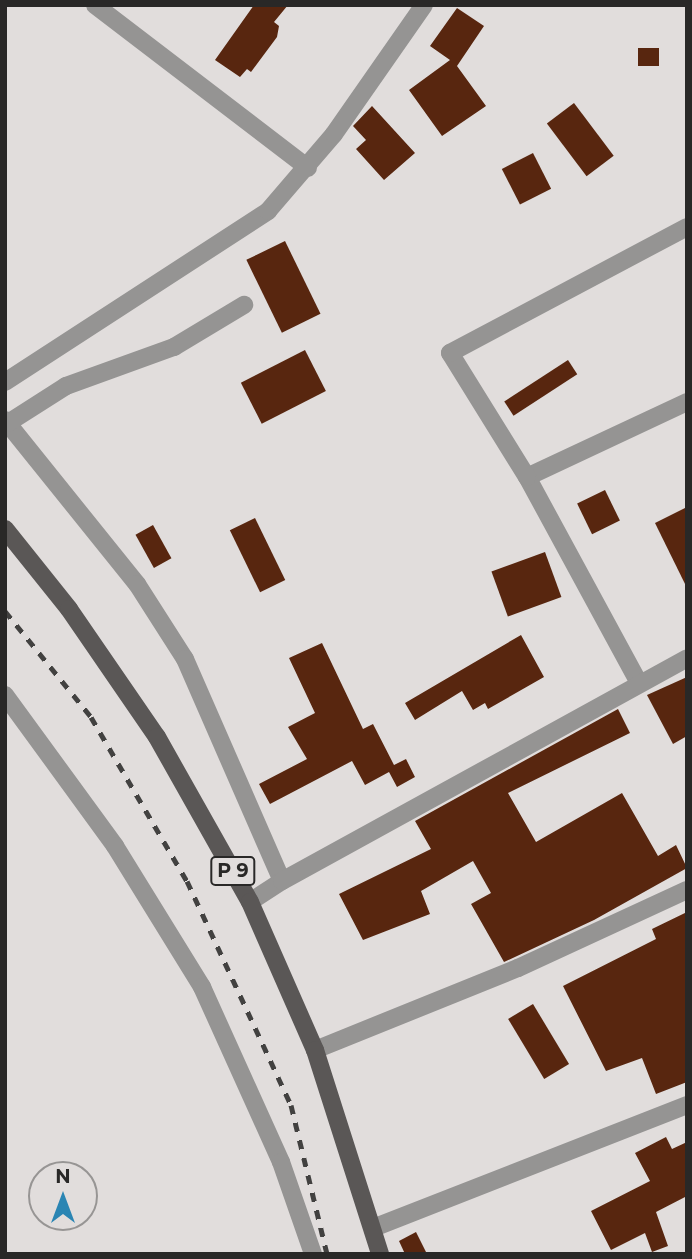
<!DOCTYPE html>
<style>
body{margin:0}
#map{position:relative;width:692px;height:1259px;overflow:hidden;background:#e1dddc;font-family:Montserrat,sans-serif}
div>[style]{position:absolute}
.building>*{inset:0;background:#58260f;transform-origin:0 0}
.minor>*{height:18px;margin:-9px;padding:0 9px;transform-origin:9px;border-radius:9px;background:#959493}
.major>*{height:18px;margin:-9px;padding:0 9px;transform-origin:9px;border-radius:9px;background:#5a5756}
.rail>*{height:5px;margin-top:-2.5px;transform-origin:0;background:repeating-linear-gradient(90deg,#424140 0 9px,transparent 0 18px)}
span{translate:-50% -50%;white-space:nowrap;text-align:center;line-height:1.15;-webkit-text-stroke:7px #e1dddc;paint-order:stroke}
.shield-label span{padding:2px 5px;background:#e1dddc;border:2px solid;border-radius:5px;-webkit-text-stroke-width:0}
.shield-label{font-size:19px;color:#292827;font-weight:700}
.frame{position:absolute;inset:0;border:7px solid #292827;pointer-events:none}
.north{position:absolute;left:28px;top:1161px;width:70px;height:70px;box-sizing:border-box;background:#e1dddc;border:2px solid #979594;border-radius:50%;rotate:0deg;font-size:19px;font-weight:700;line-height:28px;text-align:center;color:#292827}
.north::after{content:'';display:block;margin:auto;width:24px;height:32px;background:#2a85b3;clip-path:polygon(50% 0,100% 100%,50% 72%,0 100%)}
</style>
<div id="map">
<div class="building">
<i style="clip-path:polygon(254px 5px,288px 5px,274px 22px,279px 26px,277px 37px,251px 72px,247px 69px,240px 77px,215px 60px)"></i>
<i style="clip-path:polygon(457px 8px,484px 26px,457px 66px,486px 106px,442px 136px,409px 90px,450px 60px,430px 46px)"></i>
<i style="left:638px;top:48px;width:21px;height:18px"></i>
<i style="left:574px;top:103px;width:66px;height:34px;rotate:53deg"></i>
<i style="clip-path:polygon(372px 106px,415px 153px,384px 180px,356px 149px,366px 140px,353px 126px)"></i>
<i style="left:533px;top:153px;width:40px;height:35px;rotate:63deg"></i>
<i style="left:285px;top:241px;width:81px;height:43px;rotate:64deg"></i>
<i style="left:305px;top:350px;width:46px;height:72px;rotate:63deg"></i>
<i style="left:568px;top:360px;width:17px;height:76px;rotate:57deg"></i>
<i style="left:605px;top:490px;width:34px;height:31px;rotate:64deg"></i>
<i style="clip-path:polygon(687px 507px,687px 588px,655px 523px)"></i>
<i style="left:255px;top:518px;width:69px;height:28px;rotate:64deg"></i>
<i style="left:153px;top:525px;width:38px;height:20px;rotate:61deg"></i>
<i style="left:545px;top:552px;width:48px;height:57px;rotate:70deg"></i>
<i style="clip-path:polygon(521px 635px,544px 677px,488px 709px,485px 703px,473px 710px,462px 691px,415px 720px,405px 703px)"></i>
<i style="clip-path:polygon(322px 643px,363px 729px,373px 724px,394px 765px,406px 759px,415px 777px,397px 787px,389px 772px,365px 785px,352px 761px,270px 804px,259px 784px,307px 759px,288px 727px,315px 713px,289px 658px)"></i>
<i style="clip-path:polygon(687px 677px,687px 736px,673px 744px,647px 695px)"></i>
<i style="clip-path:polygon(618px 709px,630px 733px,508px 793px,536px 842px,622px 793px,658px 856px,676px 845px,687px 868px,594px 920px,504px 962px,471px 904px,491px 893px,473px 861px,421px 891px,430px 914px,363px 940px,339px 894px,431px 849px,415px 821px)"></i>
<i style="clip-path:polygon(687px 912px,687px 1082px,656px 1094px,642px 1058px,606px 1071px,563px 986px,656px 939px,652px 929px)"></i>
<i style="left:533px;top:1004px;width:70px;height:29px;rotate:59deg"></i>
<i style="clip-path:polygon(666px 1137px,672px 1149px,687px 1142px,687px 1196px,656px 1212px,668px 1246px,652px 1252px,645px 1233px,611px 1250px,591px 1211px,650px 1181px,635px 1153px)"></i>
<i style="clip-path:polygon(416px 1232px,427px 1254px,405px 1254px,399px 1241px)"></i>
</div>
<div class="minor">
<i style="left:95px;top:5px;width:268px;rotate:37.4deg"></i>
<i style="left:5px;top:382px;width:314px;rotate:-33deg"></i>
<i style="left:268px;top:211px;width:101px;rotate:-49.4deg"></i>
<i style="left:334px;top:134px;width:157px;rotate:-55.1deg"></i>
<i style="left:5px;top:420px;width:211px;rotate:51.2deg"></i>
<i style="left:137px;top:584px;width:89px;rotate:57.4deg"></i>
<i style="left:185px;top:659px;width:242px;rotate:66.4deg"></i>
<i style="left:282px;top:881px;width:38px;rotate:147deg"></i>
<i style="left:8px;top:423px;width:69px;rotate:-32.5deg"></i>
<i style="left:66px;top:386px;width:115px;rotate:-19.9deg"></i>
<i style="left:174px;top:347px;width:82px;rotate:-31deg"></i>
<i style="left:527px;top:477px;width:177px;rotate:-25.1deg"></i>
<i style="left:639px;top:683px;width:234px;rotate:-118.5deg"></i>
<i style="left:527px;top:477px;width:146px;rotate:-121.8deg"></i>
<i style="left:450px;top:353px;width:268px;rotate:-28deg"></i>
<i style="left:5px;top:695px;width:187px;rotate:53.9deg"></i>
<i style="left:115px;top:846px;width:166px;rotate:58.3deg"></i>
<i style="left:202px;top:987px;width:192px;rotate:65.7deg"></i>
<i style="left:281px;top:1162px;width:97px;rotate:70.8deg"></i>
<i style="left:282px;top:881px;width:462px;rotate:-28.8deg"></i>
<i style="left:315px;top:1050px;width:219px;rotate:-22deg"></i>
<i style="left:518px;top:968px;width:186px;rotate:-24.8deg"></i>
<i style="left:373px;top:1228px;width:337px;rotate:-21.4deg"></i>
</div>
<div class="major">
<i style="left:5px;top:529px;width:102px;rotate:51.3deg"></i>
<i style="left:69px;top:609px;width:155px;rotate:55.5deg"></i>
<i style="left:157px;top:737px;width:189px;rotate:60.6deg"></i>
<i style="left:250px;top:902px;width:162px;rotate:66.3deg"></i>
<i style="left:315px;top:1050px;width:214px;rotate:72.3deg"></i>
</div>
<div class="rail">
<i style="left:5px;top:611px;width:136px;rotate:50.9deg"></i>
<i style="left:91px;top:717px;width:190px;rotate:59.7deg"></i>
<i style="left:187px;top:881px;width:247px;rotate:65.1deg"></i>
<i style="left:291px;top:1105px;width:153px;rotate:76.4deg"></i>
</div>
<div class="shield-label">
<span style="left:233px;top:871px">P 9</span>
</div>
<div class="frame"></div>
<div class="north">N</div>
</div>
